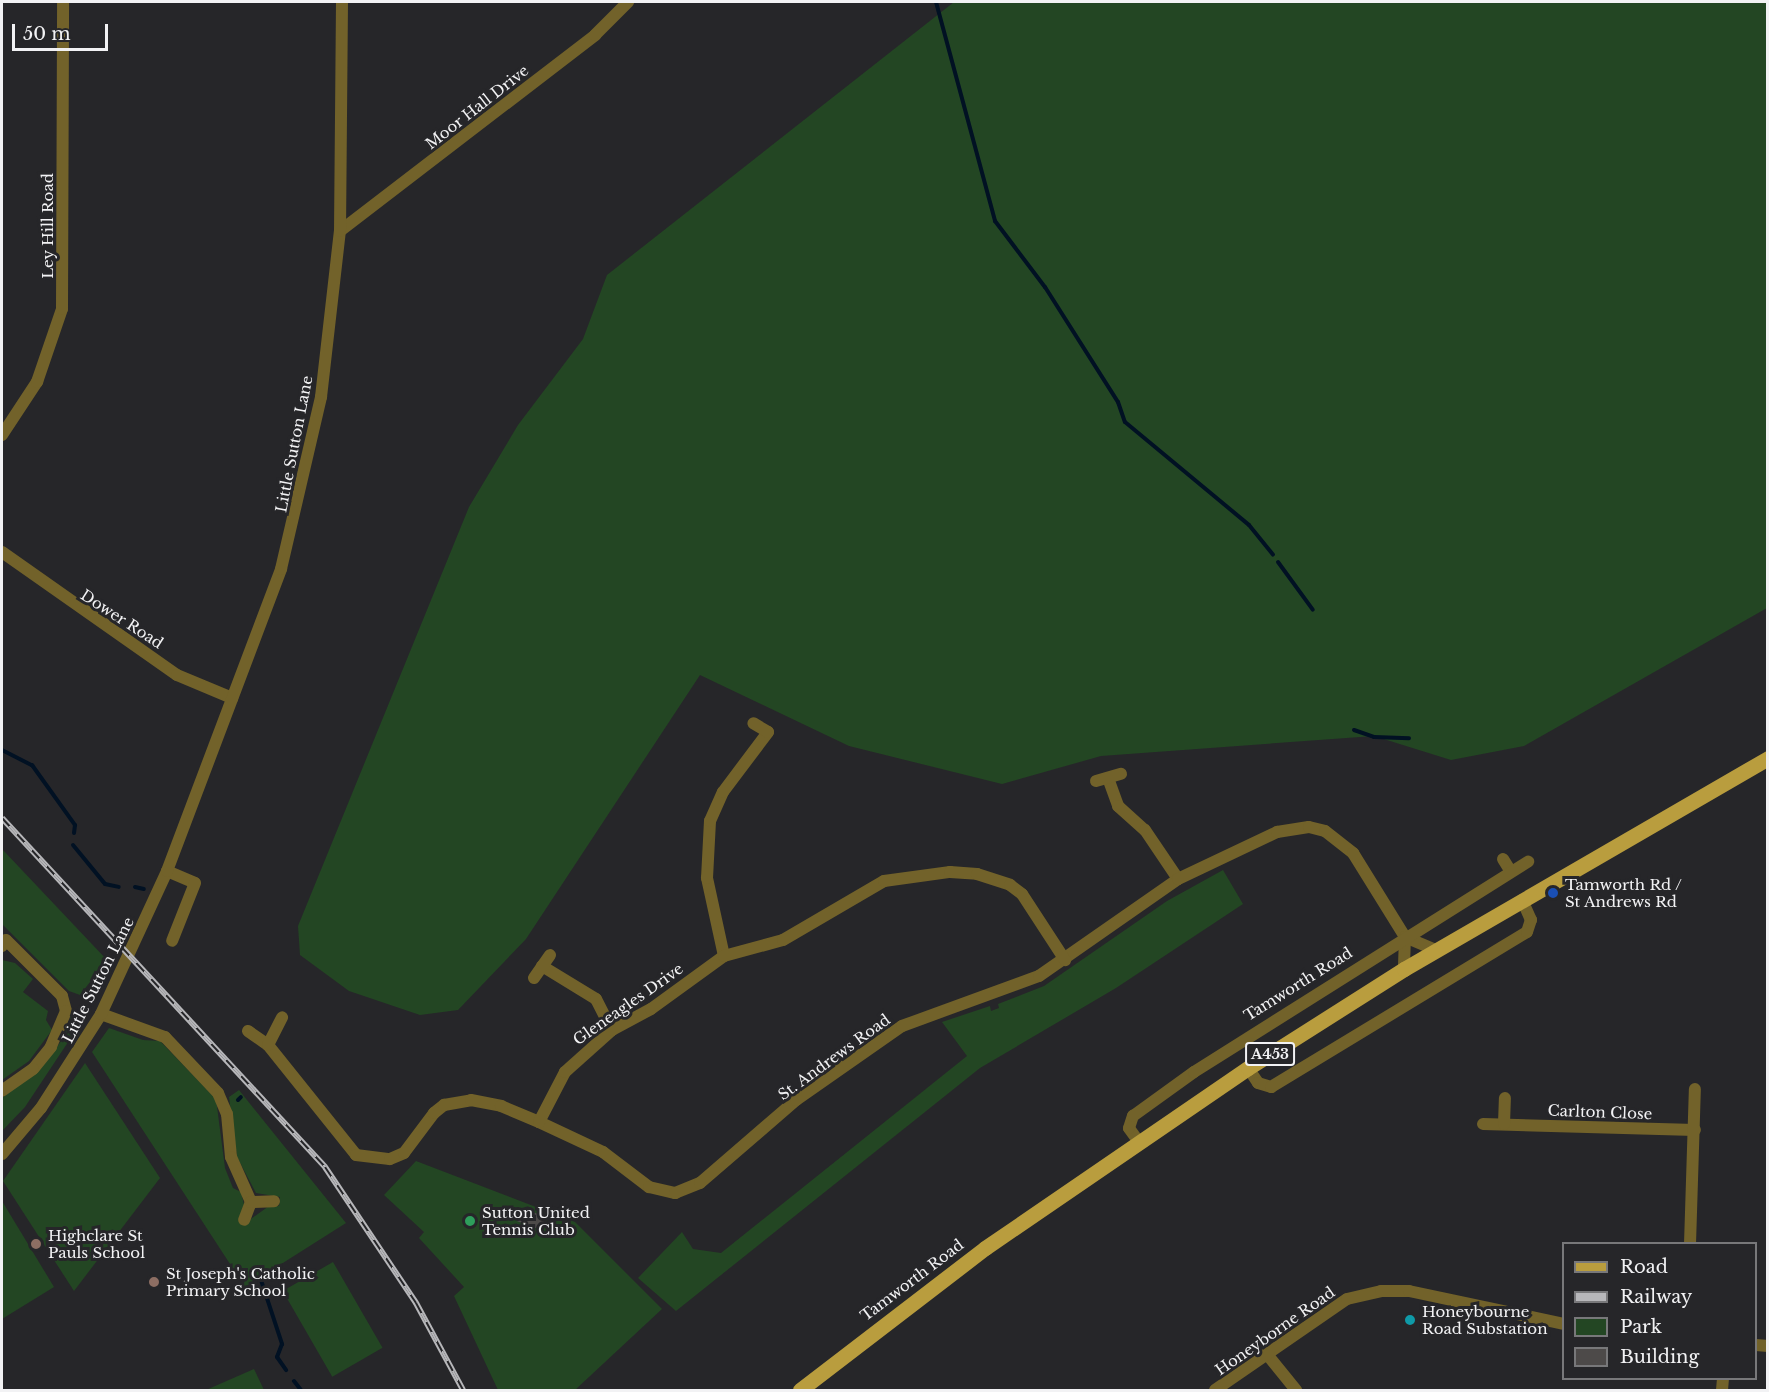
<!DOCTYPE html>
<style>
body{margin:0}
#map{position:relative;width:1769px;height:1392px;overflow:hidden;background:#262629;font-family:"Libre Baskerville",serif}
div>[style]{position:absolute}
.green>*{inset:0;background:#234623;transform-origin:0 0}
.stream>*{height:4px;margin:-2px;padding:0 2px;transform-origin:2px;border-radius:2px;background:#011123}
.building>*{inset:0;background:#4d4a49;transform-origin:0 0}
.minor>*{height:12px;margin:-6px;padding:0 6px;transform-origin:6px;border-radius:6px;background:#72622a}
.primary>*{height:15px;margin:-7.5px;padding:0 7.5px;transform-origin:7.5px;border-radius:7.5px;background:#b99d3e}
.rail>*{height:6px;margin-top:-3px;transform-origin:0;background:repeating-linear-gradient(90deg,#262629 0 11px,#b7b7ba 0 22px);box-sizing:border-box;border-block:2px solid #b7b7ba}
.dots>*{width:16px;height:16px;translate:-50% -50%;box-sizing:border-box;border:3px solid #262629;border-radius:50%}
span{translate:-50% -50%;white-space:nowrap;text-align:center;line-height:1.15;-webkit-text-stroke:6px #262629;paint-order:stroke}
.shield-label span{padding:2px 4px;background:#262629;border:2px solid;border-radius:4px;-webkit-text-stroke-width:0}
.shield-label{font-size:14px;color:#f2f2f4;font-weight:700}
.street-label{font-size:15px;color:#f2f2f4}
.poi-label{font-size:15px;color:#f2f2f4}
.left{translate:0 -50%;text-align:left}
.frame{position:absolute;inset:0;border:3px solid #f2f2f4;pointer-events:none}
.legend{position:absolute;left:1562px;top:1242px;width:195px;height:138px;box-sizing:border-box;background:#262629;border:2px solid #78787a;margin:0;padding:8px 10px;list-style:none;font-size:18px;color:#f2f2f4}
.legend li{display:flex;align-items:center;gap:12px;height:30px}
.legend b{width:30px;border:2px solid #78787a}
.scale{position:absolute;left:12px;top:24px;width:96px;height:27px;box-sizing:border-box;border:3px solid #f2f2f4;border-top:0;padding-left:8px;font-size:18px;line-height:21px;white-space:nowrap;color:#f2f2f4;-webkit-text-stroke:4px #262629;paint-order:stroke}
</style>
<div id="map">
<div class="green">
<i style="clip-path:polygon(954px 2px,1767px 2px,1767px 608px,1524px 746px,1451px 760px,1374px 736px,1101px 756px,1002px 784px,849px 746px,700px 675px,526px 939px,458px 1010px,420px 1015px,349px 991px,300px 955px,298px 926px,469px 507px,518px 425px,583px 339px,607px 275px)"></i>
<i style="clip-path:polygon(2px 849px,107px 960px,80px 995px,69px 991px,2px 924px)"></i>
<i style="clip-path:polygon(1223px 870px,1243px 904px,1116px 988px,980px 1068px,676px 1311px,638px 1278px,682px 1232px,693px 1249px,721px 1253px,967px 1056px,942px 1022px,990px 1006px,991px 1011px,999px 1008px,998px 1004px,1044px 986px,1167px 901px)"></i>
<i style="clip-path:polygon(2px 960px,15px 963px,33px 979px,23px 992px,48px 1011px,46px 1020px,52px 1030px,29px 1061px,2px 1080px)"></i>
<i style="clip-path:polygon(71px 1016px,82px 1021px,25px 1107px,2px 1131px,2px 1098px,47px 1061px,64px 1037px)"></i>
<i style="clip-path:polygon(109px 1028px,143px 1040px,160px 1041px,216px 1099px,225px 1168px,233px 1188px,241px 1192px,248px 1221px,269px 1206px,279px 1206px,280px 1197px,256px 1193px,237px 1157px,229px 1097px,239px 1090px,346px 1223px,245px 1287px,92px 1052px)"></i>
<i style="clip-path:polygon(85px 1063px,160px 1178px,74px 1291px,3px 1181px)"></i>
<i style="clip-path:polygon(416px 1161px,575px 1222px,662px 1309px,575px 1390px,498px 1390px,454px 1296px,464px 1287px,419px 1238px,424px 1232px,384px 1195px)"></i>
<i style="clip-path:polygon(2px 1201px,54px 1287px,2px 1319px)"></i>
<i style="left:333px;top:1262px;width:99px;height:58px;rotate:60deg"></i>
<i style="clip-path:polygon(254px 1369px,264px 1390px,206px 1390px)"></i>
</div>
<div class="stream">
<i style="left:936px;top:2px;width:227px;rotate:74.9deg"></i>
<i style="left:995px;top:221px;width:83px;rotate:52.9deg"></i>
<i style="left:1045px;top:287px;width:136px;rotate:57.6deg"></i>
<i style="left:1118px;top:402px;width:21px;rotate:71deg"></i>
<i style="left:1125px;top:422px;width:161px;rotate:39.7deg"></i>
<i style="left:1249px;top:525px;width:38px;rotate:51deg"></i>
<i style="left:1278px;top:562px;width:59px;rotate:53.9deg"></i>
<i style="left:1354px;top:730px;width:21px;rotate:19deg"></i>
<i style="left:1374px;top:737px;width:35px;rotate:2deg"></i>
<i style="left:2px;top:750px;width:34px;rotate:27deg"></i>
<i style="left:32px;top:765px;width:74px;rotate:54.4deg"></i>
<i style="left:75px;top:825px;width:8px;rotate:97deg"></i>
<i style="left:73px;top:845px;width:50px;rotate:50.6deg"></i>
<i style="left:105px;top:884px;width:14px;rotate:12deg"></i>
<i style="left:135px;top:887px;width:9px;rotate:13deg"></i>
<i style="left:238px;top:1100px;width:4px;rotate:-45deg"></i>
<i style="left:260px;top:1277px;width:71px;rotate:71.8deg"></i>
<i style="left:282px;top:1344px;width:14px;rotate:111deg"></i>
<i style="left:277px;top:1357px;width:16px;rotate:55deg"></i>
<i style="left:294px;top:1381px;width:11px;rotate:52deg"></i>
</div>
<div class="building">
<i style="left:522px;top:1208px;width:27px;height:14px;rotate:20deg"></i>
</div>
<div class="minor">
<i style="left:340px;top:231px;width:322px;rotate:-37.5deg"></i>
<i style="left:595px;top:35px;width:47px;rotate:-45deg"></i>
<i style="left:2px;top:435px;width:64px;rotate:-56.6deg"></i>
<i style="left:37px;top:382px;width:77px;rotate:-71.1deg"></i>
<i style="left:62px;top:309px;width:307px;rotate:-89.8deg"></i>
<i style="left:2px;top:552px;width:214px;rotate:35.1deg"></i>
<i style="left:177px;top:675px;width:60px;rotate:22.7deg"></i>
<i style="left:1108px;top:778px;width:30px;rotate:70deg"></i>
<i style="left:1118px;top:806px;width:36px;rotate:42deg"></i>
<i style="left:1145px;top:830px;width:59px;rotate:56deg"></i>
<i style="left:1096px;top:781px;width:26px;rotate:-16deg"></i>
<i style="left:1503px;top:859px;width:15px;rotate:58deg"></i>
<i style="left:167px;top:871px;width:30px;rotate:23deg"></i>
<i style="left:195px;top:883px;width:62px;rotate:111.6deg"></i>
<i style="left:1405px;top:937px;width:34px;rotate:23deg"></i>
<i style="left:2px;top:946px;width:7px;rotate:-56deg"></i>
<i style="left:6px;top:940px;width:79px;rotate:45deg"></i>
<i style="left:62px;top:996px;width:16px;rotate:75deg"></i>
<i style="left:66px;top:1011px;width:39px;rotate:113deg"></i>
<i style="left:51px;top:1047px;width:28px;rotate:129deg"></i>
<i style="left:33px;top:1069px;width:38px;rotate:145deg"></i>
<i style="left:724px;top:956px;width:80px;rotate:-102.3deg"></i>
<i style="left:707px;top:878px;width:57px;rotate:-87deg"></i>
<i style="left:710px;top:821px;width:32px;rotate:-66deg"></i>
<i style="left:723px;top:792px;width:75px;rotate:-53.1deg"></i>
<i style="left:768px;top:732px;width:17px;rotate:-149deg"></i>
<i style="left:542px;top:966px;width:63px;rotate:31.4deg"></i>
<i style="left:596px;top:999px;width:35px;rotate:63deg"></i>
<i style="left:534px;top:978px;width:28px;rotate:-55deg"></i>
<i style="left:101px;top:1014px;width:68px;rotate:19.8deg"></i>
<i style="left:165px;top:1037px;width:77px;rotate:46.6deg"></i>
<i style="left:218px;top:1093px;width:23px;rotate:67deg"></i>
<i style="left:227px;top:1114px;width:43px;rotate:84.7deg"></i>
<i style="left:231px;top:1157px;width:49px;rotate:66deg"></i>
<i style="left:251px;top:1202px;width:19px;rotate:111deg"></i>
<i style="left:248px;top:1031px;width:24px;rotate:35deg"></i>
<i style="left:268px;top:1045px;width:141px;rotate:51.3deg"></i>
<i style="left:356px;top:1155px;width:34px;rotate:7deg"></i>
<i style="left:390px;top:1159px;width:15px;rotate:-23deg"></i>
<i style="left:404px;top:1153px;width:50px;rotate:-53.1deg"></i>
<i style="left:434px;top:1113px;width:13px;rotate:-39deg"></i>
<i style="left:444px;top:1105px;width:27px;rotate:-10deg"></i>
<i style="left:471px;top:1100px;width:31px;rotate:11deg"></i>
<i style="left:501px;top:1106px;width:41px;rotate:22.8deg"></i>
<i style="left:539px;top:1122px;width:71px;rotate:25.1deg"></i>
<i style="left:603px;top:1152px;width:58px;rotate:37.3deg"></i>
<i style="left:649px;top:1187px;width:27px;rotate:13deg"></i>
<i style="left:675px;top:1193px;width:27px;rotate:-22deg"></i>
<i style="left:700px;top:1183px;width:127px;rotate:-40.8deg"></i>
<i style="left:796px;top:1100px;width:129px;rotate:-34.9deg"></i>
<i style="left:902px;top:1026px;width:146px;rotate:-20.1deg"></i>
<i style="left:1039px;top:976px;width:169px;rotate:-34.9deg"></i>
<i style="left:1178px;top:879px;width:110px;rotate:-25.4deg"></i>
<i style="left:1277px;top:832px;width:32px;rotate:-9deg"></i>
<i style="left:1309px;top:827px;width:16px;rotate:14deg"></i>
<i style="left:1325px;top:831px;width:36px;rotate:38deg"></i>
<i style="left:1353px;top:853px;width:99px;rotate:58.2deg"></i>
<i style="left:1405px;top:937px;width:32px;rotate:92deg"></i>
<i style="left:268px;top:1045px;width:31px;rotate:-63deg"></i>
<i style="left:1248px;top:1068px;width:18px;rotate:56deg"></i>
<i style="left:1258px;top:1083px;width:14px;rotate:17deg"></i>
<i style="left:1271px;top:1087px;width:299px;rotate:-31.2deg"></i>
<i style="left:1527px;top:932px;width:13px;rotate:-72deg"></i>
<i style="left:1531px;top:920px;width:22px;rotate:-114deg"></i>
<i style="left:539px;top:1122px;width:56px;rotate:-62.5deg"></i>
<i style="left:565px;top:1072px;width:63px;rotate:-41.8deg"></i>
<i style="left:612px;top:1030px;width:44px;rotate:-28.3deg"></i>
<i style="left:651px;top:1009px;width:90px;rotate:-36deg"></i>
<i style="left:724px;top:956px;width:61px;rotate:-15.2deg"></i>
<i style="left:783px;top:940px;width:117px;rotate:-30.3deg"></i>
<i style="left:884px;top:881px;width:67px;rotate:-7.8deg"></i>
<i style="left:950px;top:872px;width:27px;rotate:4deg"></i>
<i style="left:977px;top:874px;width:35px;rotate:18deg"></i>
<i style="left:1010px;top:885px;width:15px;rotate:37deg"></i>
<i style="left:1022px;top:894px;width:79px;rotate:56.9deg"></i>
<i style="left:1483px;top:1124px;width:212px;rotate:1.6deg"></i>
<i style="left:1504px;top:1124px;width:26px;rotate:-88deg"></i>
<i style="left:1139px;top:1142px;width:17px;rotate:-126deg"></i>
<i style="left:1129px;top:1128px;width:13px;rotate:-72deg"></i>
<i style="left:1133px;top:1116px;width:75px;rotate:-35.8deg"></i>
<i style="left:1194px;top:1072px;width:395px;rotate:-32.2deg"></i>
<i style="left:2px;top:1154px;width:60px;rotate:-49.7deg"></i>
<i style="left:41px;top:1108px;width:112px;rotate:-57.4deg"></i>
<i style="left:101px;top:1014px;width:157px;rotate:-65.2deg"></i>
<i style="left:167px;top:871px;width:323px;rotate:-69.3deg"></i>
<i style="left:281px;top:569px;width:177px;rotate:-76.9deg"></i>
<i style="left:321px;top:397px;width:167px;rotate:-83.5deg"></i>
<i style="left:340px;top:231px;width:229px;rotate:-89.5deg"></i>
<i style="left:251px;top:1202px;width:23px;rotate:-2deg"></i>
<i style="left:1690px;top:1244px;width:155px;rotate:-88.2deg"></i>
<i style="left:1756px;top:1345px;width:12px;rotate:5deg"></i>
<i style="left:1266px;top:1353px;width:48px;rotate:51deg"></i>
<i style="left:1215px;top:1390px;width:160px;rotate:-34.6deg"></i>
<i style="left:1347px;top:1299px;width:35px;rotate:-13deg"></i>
<i style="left:1381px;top:1291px;width:28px"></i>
<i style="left:1409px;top:1291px;width:158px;rotate:12deg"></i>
<i style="left:1722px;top:1390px;width:12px;rotate:-85deg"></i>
</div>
<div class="primary">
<i style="left:800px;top:1390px;width:233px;rotate:-37.5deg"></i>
<i style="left:985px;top:1248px;width:319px;rotate:-34.4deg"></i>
<i style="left:1248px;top:1068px;width:185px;rotate:-32.4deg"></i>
<i style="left:1404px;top:969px;width:421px;rotate:-30.1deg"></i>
</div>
<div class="rail">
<i style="left:2px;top:818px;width:476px;rotate:47.2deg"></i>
<i style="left:325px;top:1167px;width:164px;rotate:56.2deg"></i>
<i style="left:416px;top:1303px;width:99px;rotate:61.6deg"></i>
</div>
<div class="dots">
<i style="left:1553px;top:893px;background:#1a4fb4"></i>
<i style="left:470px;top:1221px;background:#2e9e5b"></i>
<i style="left:36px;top:1244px;background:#8d6e63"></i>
<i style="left:154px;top:1282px;background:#8d6e63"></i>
<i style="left:1410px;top:1320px;background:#0f9aa8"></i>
</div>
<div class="shield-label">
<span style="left:1270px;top:1054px">A453</span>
</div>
<div class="street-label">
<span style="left:477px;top:107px;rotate:-38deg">Moor Hall Drive</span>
<span style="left:48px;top:226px;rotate:-90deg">Ley Hill Road</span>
<span style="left:294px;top:444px;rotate:-79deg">Little Sutton Lane</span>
<span style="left:122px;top:619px;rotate:33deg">Dower Road</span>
<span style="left:98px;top:980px;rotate:-63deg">Little Sutton Lane</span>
<span style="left:1298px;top:984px;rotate:-32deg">Tamworth Road</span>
<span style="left:628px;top:1004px;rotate:-35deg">Gleneagles Drive</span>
<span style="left:834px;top:1057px;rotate:-36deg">St. Andrews Road</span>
<span style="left:1600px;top:1112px;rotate:2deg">Carlton Close</span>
<span style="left:912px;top:1280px;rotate:-37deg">Tamworth Road</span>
<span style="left:1275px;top:1331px;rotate:-35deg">Honeyborne Road</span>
</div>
<div class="poi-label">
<span class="left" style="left:1565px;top:893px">Tamworth Rd /<br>St Andrews Rd</span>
<span class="left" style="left:482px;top:1221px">Sutton United<br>Tennis Club</span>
<span class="left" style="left:48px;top:1244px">Highclare St<br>Pauls School</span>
<span class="left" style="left:166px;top:1282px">St Joseph's Catholic<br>Primary School</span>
<span class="left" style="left:1422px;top:1320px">Honeybourne<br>Road Substation</span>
</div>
<div class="frame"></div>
<ul class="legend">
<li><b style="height:8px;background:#b99d3e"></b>Road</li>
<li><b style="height:8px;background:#b7b7ba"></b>Railway</li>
<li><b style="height:16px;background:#234623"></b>Park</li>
<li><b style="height:16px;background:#4d4a49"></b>Building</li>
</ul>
<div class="scale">50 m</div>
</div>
